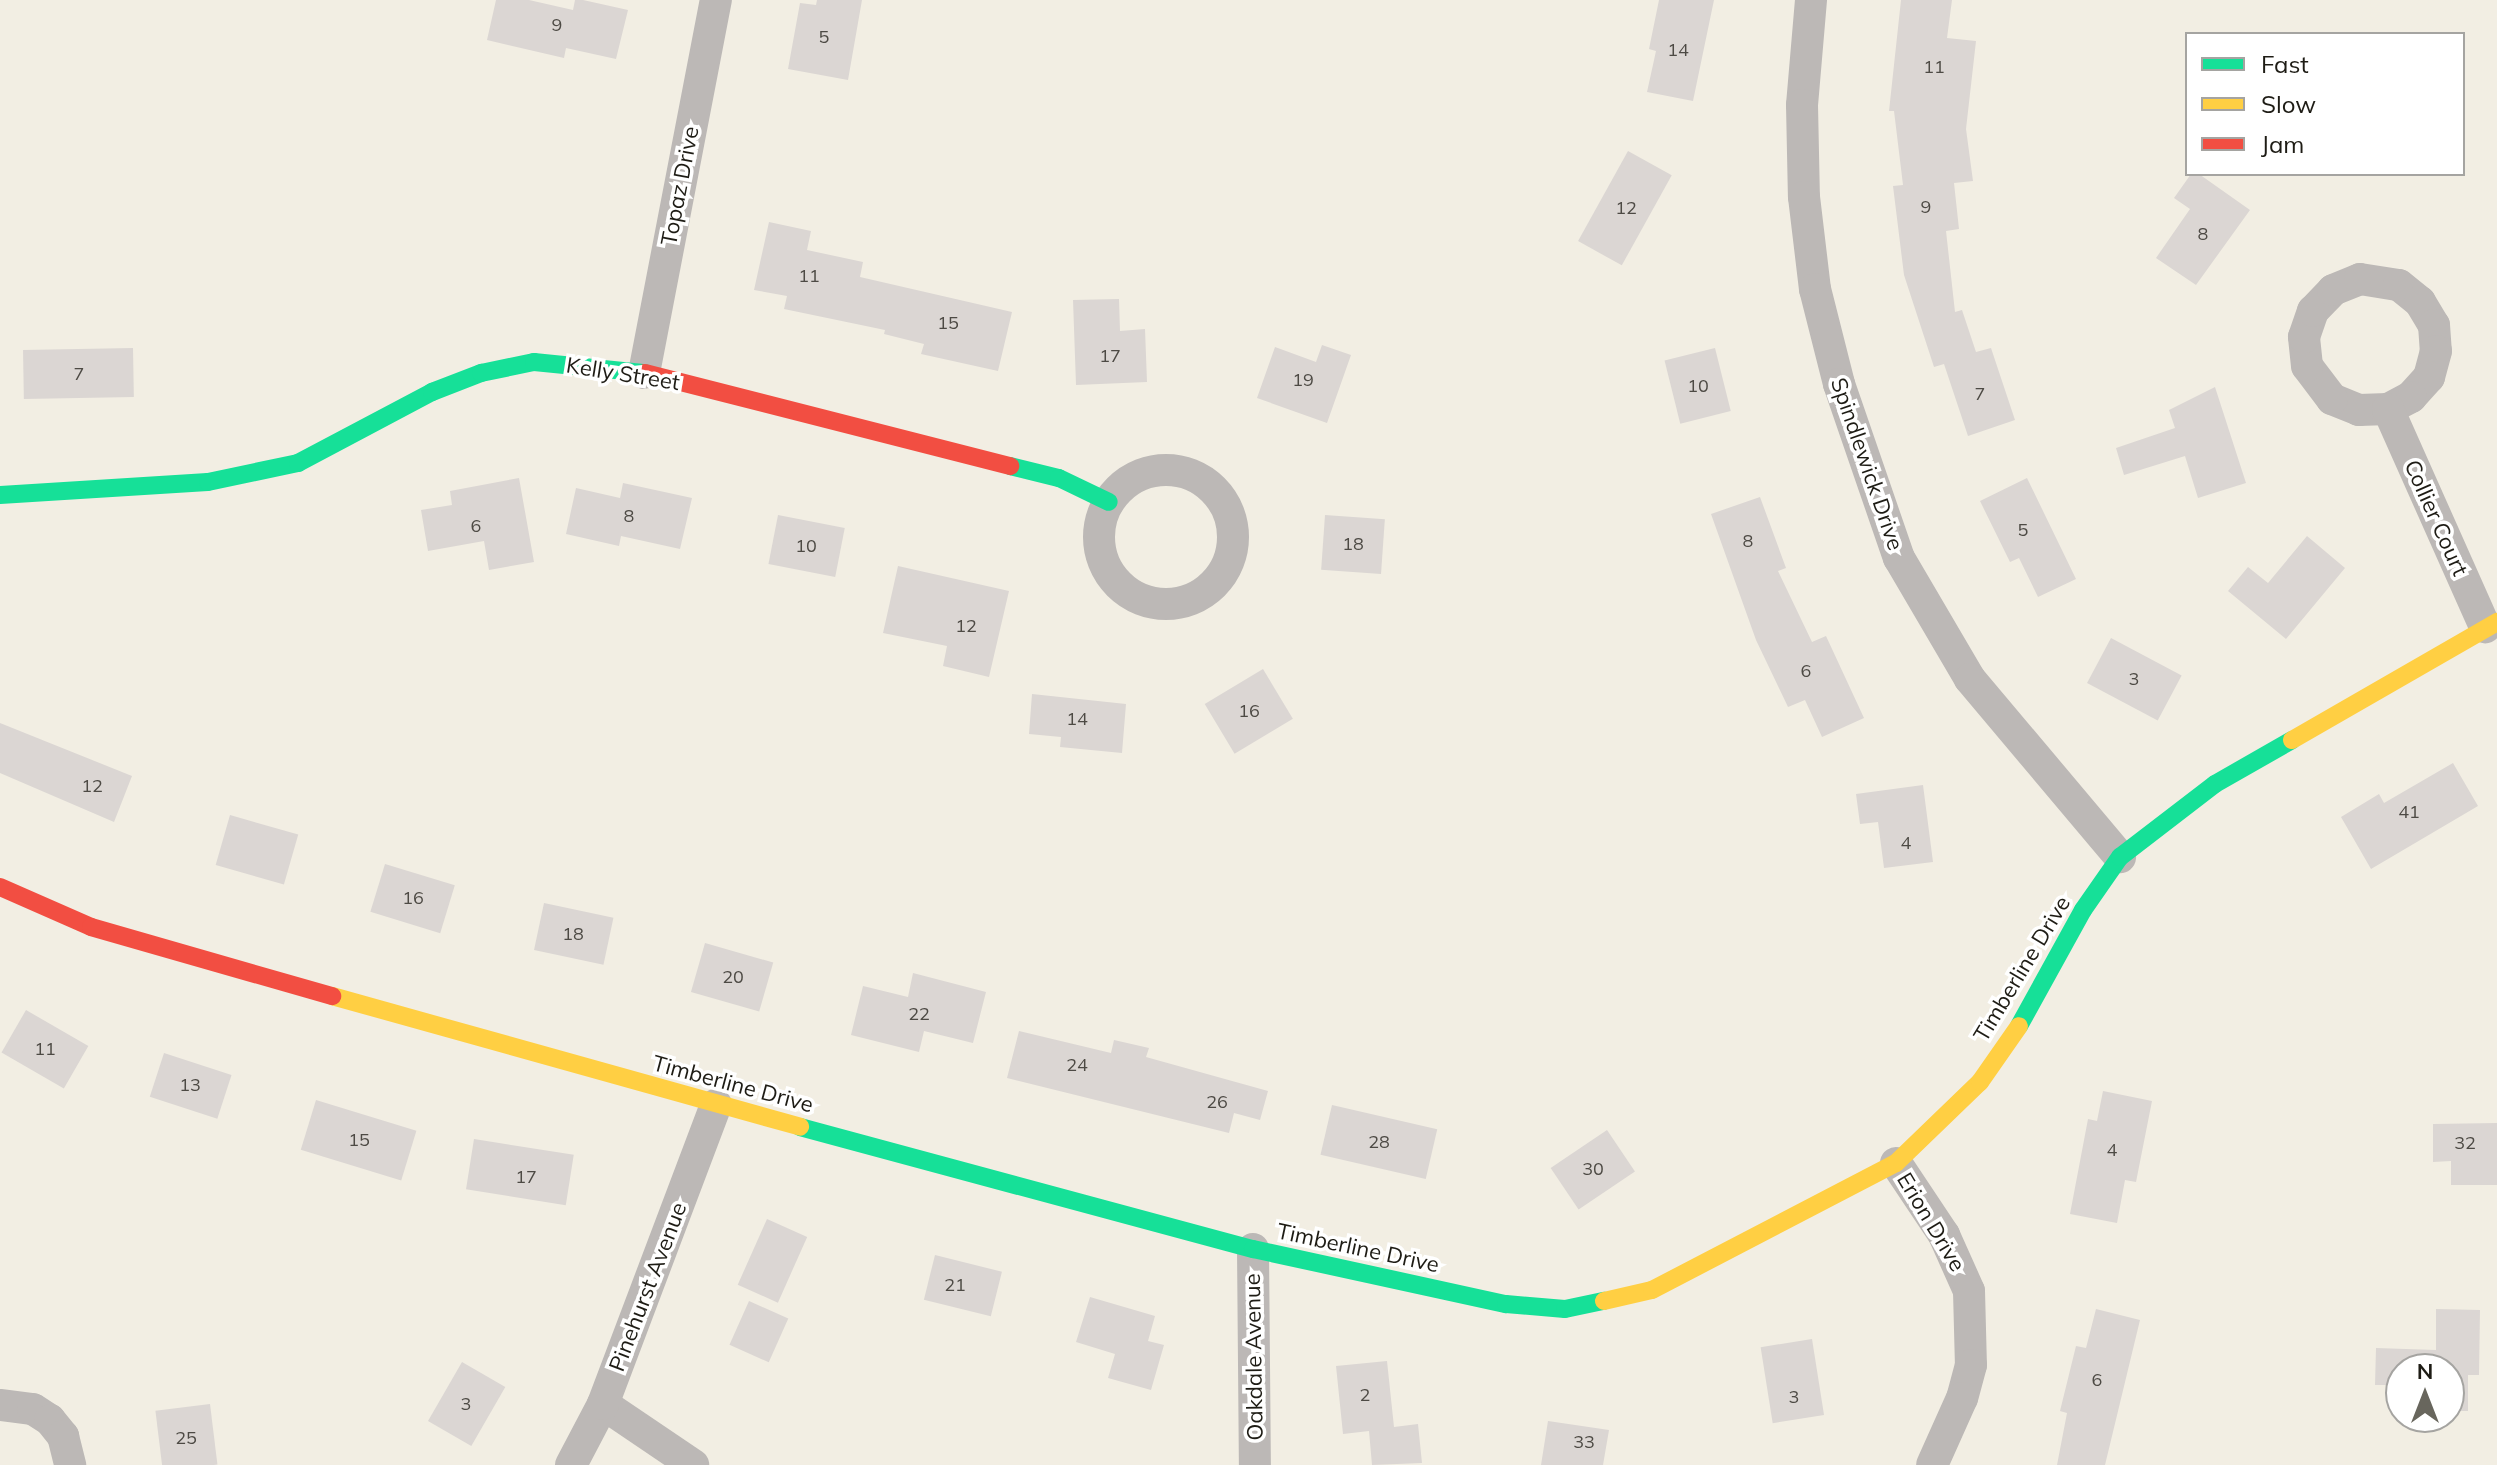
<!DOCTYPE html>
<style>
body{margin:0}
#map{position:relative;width:2497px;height:1465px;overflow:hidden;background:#f2eee3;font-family:Mulish,sans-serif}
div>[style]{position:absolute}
.building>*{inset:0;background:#dbd6d3;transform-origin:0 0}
.street>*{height:32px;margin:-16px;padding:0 16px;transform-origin:16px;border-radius:16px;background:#bcb8b6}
.street>.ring{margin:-16px;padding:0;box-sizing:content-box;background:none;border:32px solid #bcb8b6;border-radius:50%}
.fast>*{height:18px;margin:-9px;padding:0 9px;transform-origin:9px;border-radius:9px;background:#16e098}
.slow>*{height:18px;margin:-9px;padding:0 9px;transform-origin:9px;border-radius:9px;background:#ffcf43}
.jam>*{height:18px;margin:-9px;padding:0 9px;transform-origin:9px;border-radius:9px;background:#f24e42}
span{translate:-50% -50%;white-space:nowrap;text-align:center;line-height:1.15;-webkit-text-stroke:7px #fff;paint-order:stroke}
.number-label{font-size:18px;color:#4d4a44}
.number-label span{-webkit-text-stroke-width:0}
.street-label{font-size:22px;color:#1e1c15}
.legend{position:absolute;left:2185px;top:32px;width:280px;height:144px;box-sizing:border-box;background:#fff;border:2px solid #a5a4a1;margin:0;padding:10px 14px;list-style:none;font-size:24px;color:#1e1c15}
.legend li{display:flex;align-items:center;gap:16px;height:40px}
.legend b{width:40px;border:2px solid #a5a4a1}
.north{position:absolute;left:2385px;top:1353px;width:80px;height:80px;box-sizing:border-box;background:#fff;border:2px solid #a5a4a1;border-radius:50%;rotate:0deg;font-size:22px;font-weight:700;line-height:32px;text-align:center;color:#1e1c15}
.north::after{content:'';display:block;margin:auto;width:28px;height:36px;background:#68665d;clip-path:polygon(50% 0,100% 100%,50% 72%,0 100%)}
</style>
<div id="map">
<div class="building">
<i style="clip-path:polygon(496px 0,529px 0,573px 10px,575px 0,583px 0,628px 10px,616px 59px,566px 48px,564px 58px,487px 40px)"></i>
<i style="clip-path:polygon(817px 0,862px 0,848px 80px,788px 69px,800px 3px,816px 5px)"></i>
<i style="clip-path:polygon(1659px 0,1714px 0,1693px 101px,1647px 92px,1656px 51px,1649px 49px)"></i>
<i style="clip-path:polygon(1901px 0,1952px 0,1947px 38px,1976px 41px,1966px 129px,1973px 181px,1954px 183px,1959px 229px,1946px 231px,1955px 312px,1962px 310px,1976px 352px,1991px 348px,2015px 420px,1968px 436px,1944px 364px,1934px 367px,1904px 275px,1893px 186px,1903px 185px,1894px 111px,1889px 111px)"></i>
<i style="left:1628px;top:151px;width:50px;height:103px;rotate:29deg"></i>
<i style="clip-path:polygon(2191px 174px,2199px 174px,2250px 210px,2196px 285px,2156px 258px,2190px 209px,2174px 198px)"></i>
<i style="clip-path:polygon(769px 222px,811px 231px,807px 250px,863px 262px,860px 277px,1012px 312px,998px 371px,921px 354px,924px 344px,884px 334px,885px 330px,784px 309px,787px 296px,754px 290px)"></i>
<i style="clip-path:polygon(1119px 299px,1120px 331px,1145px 329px,1147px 382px,1076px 385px,1073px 300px)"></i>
<i style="clip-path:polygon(1322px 345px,1351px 355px,1327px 423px,1257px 398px,1275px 347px,1316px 362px)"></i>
<i style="left:133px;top:348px;width:49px;height:110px;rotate:89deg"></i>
<i style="left:1715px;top:348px;width:65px;height:52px;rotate:76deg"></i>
<i style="clip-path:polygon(2215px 387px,2246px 483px,2198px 498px,2185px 456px,2124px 475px,2116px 448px,2175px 428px,2169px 410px)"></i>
<i style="clip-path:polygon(519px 478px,534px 562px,489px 570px,484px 541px,428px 551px,421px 510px,452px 505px,450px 491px)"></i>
<i style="clip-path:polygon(2027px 478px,2076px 579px,2038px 597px,2019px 558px,2010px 562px,1980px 501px)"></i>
<i style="clip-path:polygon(623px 483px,692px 498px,680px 549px,621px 536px,619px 546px,566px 534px,576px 488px,620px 498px)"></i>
<i style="clip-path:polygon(1760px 497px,1786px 568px,1778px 571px,1812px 642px,1826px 636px,1864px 718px,1822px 737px,1805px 700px,1788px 707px,1756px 640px,1711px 514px)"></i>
<i style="left:778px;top:515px;width:68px;height:50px;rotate:11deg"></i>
<i style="left:1325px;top:515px;width:60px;height:55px;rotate:4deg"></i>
<i style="clip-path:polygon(2307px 536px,2345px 568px,2286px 639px,2228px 591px,2248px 567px,2268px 583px)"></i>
<i style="clip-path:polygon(898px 566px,1009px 591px,989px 677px,943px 666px,947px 646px,883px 633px)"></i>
<i style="left:2111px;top:638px;width:80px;height:51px;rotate:28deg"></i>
<i style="left:1263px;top:669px;width:58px;height:68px;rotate:59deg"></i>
<i style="clip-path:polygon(1032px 694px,1126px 704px,1122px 753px,1060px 747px,1061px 737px,1029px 734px)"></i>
<i style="clip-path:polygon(0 723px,132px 776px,114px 822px,0 773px)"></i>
<i style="clip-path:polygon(2453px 763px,2478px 806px,2371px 869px,2341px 817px,2379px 794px,2384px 803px)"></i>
<i style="clip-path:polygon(1923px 785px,1933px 862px,1884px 868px,1878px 822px,1860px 824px,1856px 794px)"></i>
<i style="left:230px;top:815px;width:71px;height:52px;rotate:16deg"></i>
<i style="left:385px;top:864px;width:73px;height:50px;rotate:17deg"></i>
<i style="left:544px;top:903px;width:71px;height:48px;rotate:12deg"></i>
<i style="left:705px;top:943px;width:71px;height:51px;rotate:16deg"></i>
<i style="clip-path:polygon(913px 973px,986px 992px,973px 1043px,924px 1031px,919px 1052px,851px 1035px,863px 986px,908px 997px)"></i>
<i style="left:26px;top:1010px;width:72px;height:49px;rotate:30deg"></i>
<i style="clip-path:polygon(1019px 1031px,1111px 1053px,1114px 1040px,1149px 1048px,1146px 1057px,1268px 1091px,1260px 1120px,1234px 1113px,1229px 1133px,1007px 1078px)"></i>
<i style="left:164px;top:1053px;width:71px;height:46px;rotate:18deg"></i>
<i style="clip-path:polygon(2103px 1091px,2152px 1101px,2136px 1182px,2125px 1180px,2117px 1223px,2070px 1214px,2088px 1119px,2097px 1121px)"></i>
<i style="left:316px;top:1100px;width:105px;height:52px;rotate:17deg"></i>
<i style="left:1332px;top:1105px;width:108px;height:51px;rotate:13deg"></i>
<i style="clip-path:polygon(2497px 1123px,2497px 1185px,2451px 1185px,2451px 1161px,2433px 1162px,2433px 1124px)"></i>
<i style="left:1607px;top:1130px;width:50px;height:68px;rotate:56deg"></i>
<i style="left:474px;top:1139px;width:101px;height:51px;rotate:9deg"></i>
<i style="left:767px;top:1219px;width:44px;height:72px;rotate:24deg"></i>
<i style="left:935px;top:1255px;width:69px;height:46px;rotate:14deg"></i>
<i style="clip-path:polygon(1090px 1297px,1155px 1316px,1148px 1341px,1164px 1345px,1151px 1390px,1108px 1378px,1115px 1354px,1076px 1342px)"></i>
<i style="left:749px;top:1301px;width:43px;height:48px;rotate:24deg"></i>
<i style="clip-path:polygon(2096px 1309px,2140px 1320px,2105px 1465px,2057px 1465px,2067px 1413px,2060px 1411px,2076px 1346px,2086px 1348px)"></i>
<i style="clip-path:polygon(2436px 1309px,2480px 1310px,2479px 1375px,2468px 1375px,2468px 1411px,2449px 1411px,2449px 1369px,2401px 1369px,2401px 1411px,2392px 1411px,2392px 1385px,2375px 1385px,2376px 1348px,2436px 1350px)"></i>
<i style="left:1812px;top:1339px;width:77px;height:52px;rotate:81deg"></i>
<i style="clip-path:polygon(1387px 1361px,1394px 1427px,1418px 1424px,1422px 1463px,1372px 1465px,1369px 1431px,1343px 1434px,1336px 1366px)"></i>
<i style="left:462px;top:1362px;width:50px;height:68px;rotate:30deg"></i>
<i style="left:210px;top:1404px;width:61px;height:55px;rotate:83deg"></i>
<i style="clip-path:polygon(1548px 1421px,1609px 1430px,1603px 1465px,1541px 1465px)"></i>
</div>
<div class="street">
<i style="left:1811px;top:0;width:105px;rotate:94.9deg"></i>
<i style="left:1802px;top:105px;width:92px;rotate:88.8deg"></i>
<i style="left:1804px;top:197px;width:93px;rotate:83.2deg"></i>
<i style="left:1815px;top:289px;width:98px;rotate:75.8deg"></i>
<i style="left:1839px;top:384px;width:184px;rotate:71deg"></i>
<i style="left:1899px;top:558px;width:140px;rotate:59.6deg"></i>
<i style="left:1970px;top:679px;width:233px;rotate:49.9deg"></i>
<i style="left:644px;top:373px;width:380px;rotate:-79.1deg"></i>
<i style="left:2388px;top:409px;width:29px;rotate:178deg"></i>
<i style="left:2359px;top:410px;width:29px;rotate:-158deg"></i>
<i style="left:2332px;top:399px;width:41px;rotate:-127.1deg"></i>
<i style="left:2307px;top:366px;width:29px;rotate:-96deg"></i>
<i style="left:2304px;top:337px;width:28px;rotate:-71deg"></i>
<i style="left:2313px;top:311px;width:29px;rotate:-46deg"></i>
<i style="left:2333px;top:290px;width:29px;rotate:-22deg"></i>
<i style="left:2360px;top:279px;width:39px;rotate:9deg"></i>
<i style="left:2399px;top:285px;width:27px;rotate:39deg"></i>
<i style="left:2420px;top:302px;width:27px;rotate:59deg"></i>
<i style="left:2434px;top:325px;width:26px;rotate:86deg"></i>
<i style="left:2436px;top:351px;width:27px;rotate:105deg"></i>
<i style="left:2429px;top:377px;width:27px;rotate:132deg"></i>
<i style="left:2411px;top:397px;width:26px;rotate:152deg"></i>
<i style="left:2388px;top:409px;width:239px;rotate:66deg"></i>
<i class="ring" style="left:1099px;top:470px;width:102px;height:102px"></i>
<i style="left:1896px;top:1163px;width:87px;rotate:56.3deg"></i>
<i style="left:1944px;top:1235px;width:61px;rotate:65.9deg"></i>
<i style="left:1969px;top:1291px;width:74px;rotate:88.5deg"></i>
<i style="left:1971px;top:1365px;width:34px;rotate:105deg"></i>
<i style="left:1962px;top:1398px;width:73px;rotate:114.1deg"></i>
<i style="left:1253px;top:1249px;width:216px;rotate:89.5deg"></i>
<i style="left:603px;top:1404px;width:109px;rotate:34.1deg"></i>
<i style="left:0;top:1405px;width:33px;rotate:7deg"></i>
<i style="left:33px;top:1409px;width:20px;rotate:33deg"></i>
<i style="left:50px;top:1420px;width:21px;rotate:51deg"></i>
<i style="left:63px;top:1436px;width:30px;rotate:76deg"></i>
<i style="left:571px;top:1465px;width:69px;rotate:-62.3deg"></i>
<i style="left:603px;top:1404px;width:320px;rotate:-69.3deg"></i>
</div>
<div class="fast">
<i style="left:1010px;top:466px;width:50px;rotate:13.8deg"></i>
<i style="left:1059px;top:478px;width:55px;rotate:25.6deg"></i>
<i style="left:0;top:495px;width:208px;rotate:-3.6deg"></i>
<i style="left:208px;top:482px;width:92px;rotate:-11.9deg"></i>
<i style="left:298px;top:463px;width:152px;rotate:-27.9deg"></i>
<i style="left:432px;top:392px;width:53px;rotate:-21.2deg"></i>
<i style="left:481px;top:373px;width:54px;rotate:-11.7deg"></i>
<i style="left:534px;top:362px;width:112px;rotate:5.7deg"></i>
<i style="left:2019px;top:1026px;width:132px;rotate:-61.1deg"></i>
<i style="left:2083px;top:910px;width:65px;rotate:-55.1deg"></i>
<i style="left:2120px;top:857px;width:120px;rotate:-37.5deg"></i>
<i style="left:2215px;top:784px;width:89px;rotate:-29.7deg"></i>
<i style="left:800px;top:1127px;width:469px;rotate:15.1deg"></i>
<i style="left:1253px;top:1249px;width:259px;rotate:12.3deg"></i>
<i style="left:1506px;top:1304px;width:59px;rotate:4.8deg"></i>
<i style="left:1565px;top:1309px;width:40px;rotate:-12deg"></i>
</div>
<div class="slow">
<i style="left:2292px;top:740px;width:237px;rotate:-29.9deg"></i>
<i style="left:332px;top:996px;width:486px;rotate:15.6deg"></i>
<i style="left:1604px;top:1301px;width:49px;rotate:-12.9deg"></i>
<i style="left:1652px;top:1290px;width:275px;rotate:-27.5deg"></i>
<i style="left:1896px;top:1163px;width:117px;rotate:-44deg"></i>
<i style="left:1980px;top:1082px;width:68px;rotate:-55.1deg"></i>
</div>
<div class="jam">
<i style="left:645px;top:373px;width:377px;rotate:14.3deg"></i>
<i style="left:0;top:887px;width:99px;rotate:23.7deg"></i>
<i style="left:91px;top:927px;width:251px;rotate:16deg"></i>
</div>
<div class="number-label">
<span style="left:557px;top:25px">9</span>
<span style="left:824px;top:37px">5</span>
<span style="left:1678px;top:50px">14</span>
<span style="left:1934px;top:67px">11</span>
<span style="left:1926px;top:207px">9</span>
<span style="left:1626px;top:208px">12</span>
<span style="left:2203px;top:234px">8</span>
<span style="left:809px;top:276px">11</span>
<span style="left:948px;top:323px">15</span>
<span style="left:1110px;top:356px">17</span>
<span style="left:79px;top:374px">7</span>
<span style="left:1303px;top:380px">19</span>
<span style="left:1698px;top:386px">10</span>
<span style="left:1980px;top:394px">7</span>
<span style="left:629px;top:516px">8</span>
<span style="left:476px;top:526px">6</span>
<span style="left:2023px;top:530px">5</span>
<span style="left:1748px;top:541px">8</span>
<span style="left:1353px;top:544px">18</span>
<span style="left:806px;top:546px">10</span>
<span style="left:966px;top:626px">12</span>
<span style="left:1806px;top:671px">6</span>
<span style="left:2134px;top:679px">3</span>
<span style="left:1249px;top:711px">16</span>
<span style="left:1077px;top:719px">14</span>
<span style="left:92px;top:786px">12</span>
<span style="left:2409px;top:812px">41</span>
<span style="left:1906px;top:843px">4</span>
<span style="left:413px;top:898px">16</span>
<span style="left:573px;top:934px">18</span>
<span style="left:733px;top:977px">20</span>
<span style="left:919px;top:1014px">22</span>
<span style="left:45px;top:1049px">11</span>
<span style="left:1077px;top:1065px">24</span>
<span style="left:190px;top:1085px">13</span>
<span style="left:1217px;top:1102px">26</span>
<span style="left:359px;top:1140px">15</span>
<span style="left:1379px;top:1142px">28</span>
<span style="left:2465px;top:1143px">32</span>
<span style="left:2112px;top:1150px">4</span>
<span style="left:1593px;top:1169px">30</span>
<span style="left:526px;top:1177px">17</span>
<span style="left:955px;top:1285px">21</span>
<span style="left:2097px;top:1380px">6</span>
<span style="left:1365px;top:1395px">2</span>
<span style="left:1794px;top:1397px">3</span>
<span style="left:466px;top:1404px">3</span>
<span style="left:186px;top:1438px">25</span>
<span style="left:1584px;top:1442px">33</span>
</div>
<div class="street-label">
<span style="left:680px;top:186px;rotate:-79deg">Topaz Drive</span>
<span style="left:623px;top:374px;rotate:9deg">Kelly Street</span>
<span style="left:1867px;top:464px;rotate:71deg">Spindlewick Drive</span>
<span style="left:2436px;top:518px;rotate:66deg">Collier Court</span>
<span style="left:2022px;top:969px;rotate:-59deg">Timberline Drive</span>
<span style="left:733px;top:1084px;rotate:15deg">Timberline Drive</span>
<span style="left:1931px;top:1222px;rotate:59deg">Erion Drive</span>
<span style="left:1358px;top:1248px;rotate:12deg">Timberline Drive</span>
<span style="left:648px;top:1287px;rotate:-69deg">Pinehurst Avenue</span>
<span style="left:1254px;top:1357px;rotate:-91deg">Oakdale Avenue</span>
</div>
<ul class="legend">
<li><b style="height:10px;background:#16e098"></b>Fast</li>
<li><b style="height:10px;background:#ffcf43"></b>Slow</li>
<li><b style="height:10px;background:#f24e42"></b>Jam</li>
</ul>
<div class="north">N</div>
</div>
